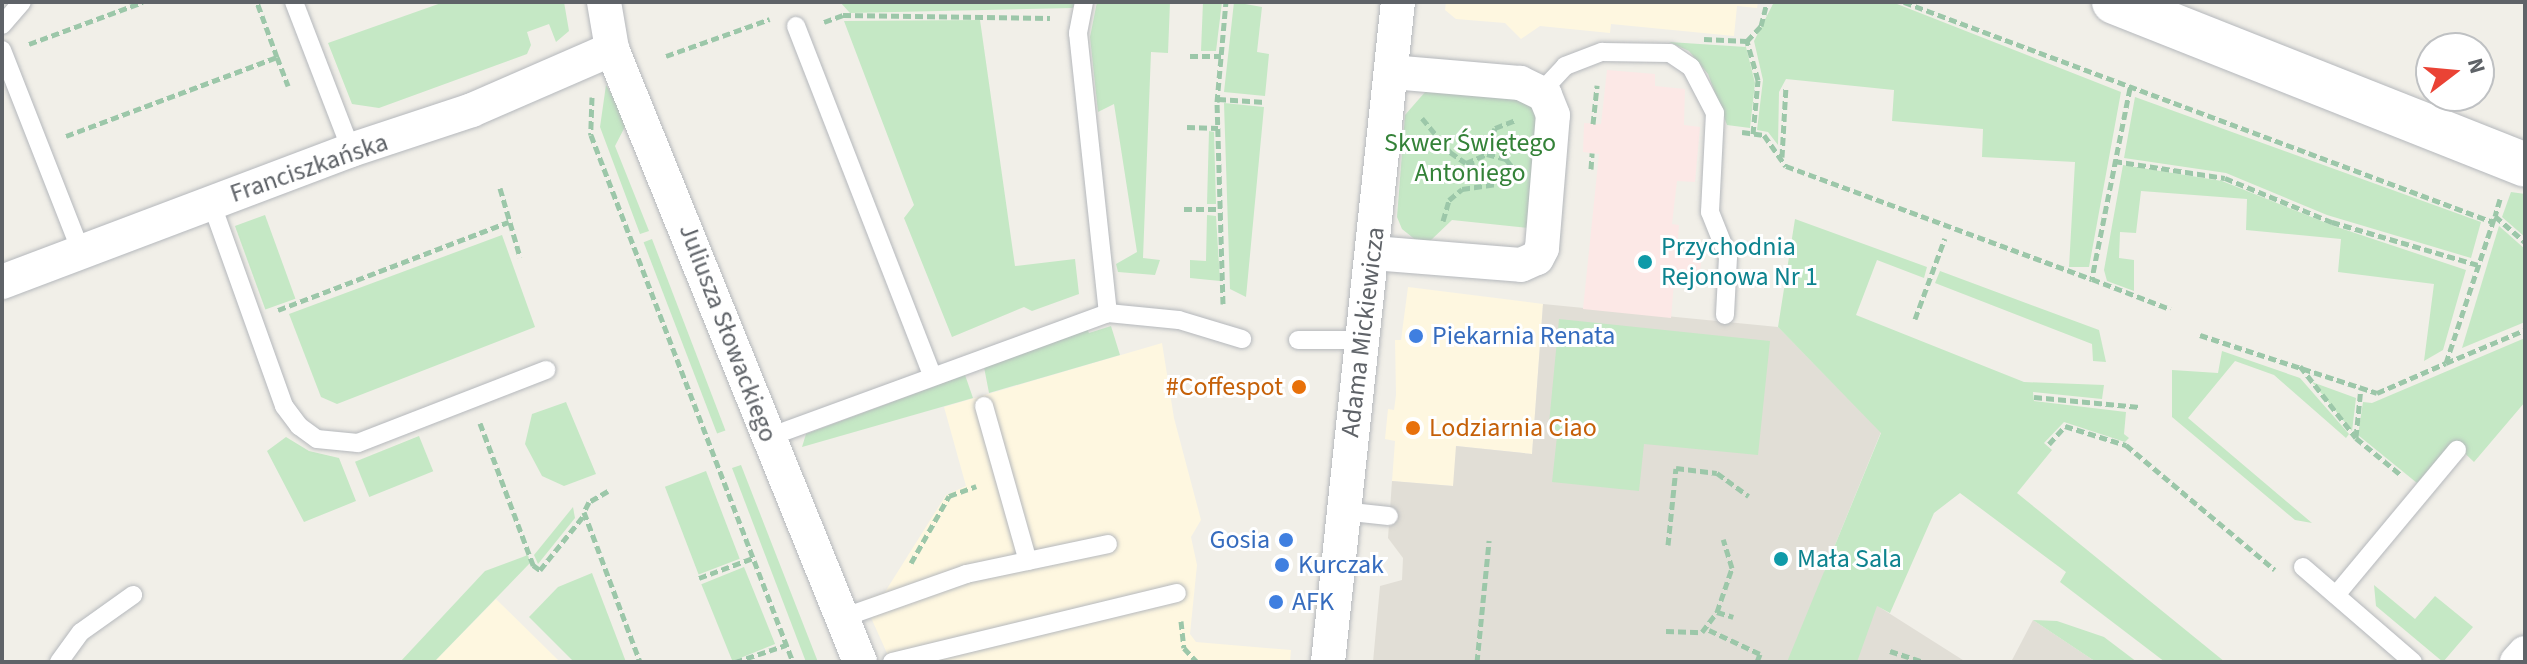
<!DOCTYPE html>
<meta charset="utf-8">
<style>
body{margin:0}
#map{position:relative;width:2527px;height:664px;overflow:hidden;background:#f1efe8;font-family:"Source Sans 3",sans-serif}
div>[style]{position:absolute}
.commercial>*{inset:0;background:#fef7e0}
.education>*{inset:0;background:#e1ded6}
.medical>*{inset:0;background:#fce8e6}
.green>*{inset:0;background:#c5e8c5;transform-origin:0 0}
.path>*{height:5px;margin-top:-2.5px;transform-origin:0;background:repeating-linear-gradient(90deg,#9cc7a9 0 8px,transparent 0 12px)}
.roads{filter:drop-shadow(0 0 2px #b5b8bc) drop-shadow(0 0 2px #b5b8bc)}
.lane>*{height:18px;margin:-9px;padding:0 9px;transform-origin:9px;border-radius:9px;background:#fff}
.street>*{height:34px;margin:-17px;padding:0 17px;transform-origin:17px;border-radius:17px;background:#fff}
.secondary>*{height:44px;margin:-22px;padding:0 22px;transform-origin:22px;border-radius:22px;background:#fff}
.dots>*{width:22px;height:22px;translate:-50% -50%;box-sizing:border-box;border:4px solid #fff;border-radius:50%}
span{translate:-50% -50%;white-space:nowrap;text-align:center;line-height:1.15;-webkit-text-stroke:6px #fff;paint-order:stroke}
.park-label{font-size:26px;color:#348238}
.street-label{font-size:26px;color:#5f6368}
.culture-label{font-size:26px;color:#0d838f}
.left{translate:0 -50%;text-align:left}
.shop-label{font-size:26px;color:#366cbe}
.right{translate:-100% -50%;text-align:right}
.food-label{font-size:26px;color:#c56008}
.frame{position:absolute;inset:0;border:4px solid #5f6368;pointer-events:none}
.north{position:absolute;left:2415px;top:32px;width:80px;height:80px;box-sizing:border-box;background:#fff;border:2px solid #bfc1c3;border-radius:50%;rotate:74deg;font-size:22px;font-weight:700;line-height:32px;text-align:center;color:#5f6368}
.north::after{content:'';display:block;margin:auto;width:28px;height:36px;background:#ea4335;clip-path:polygon(50% 0,100% 100%,50% 72%,0 100%)}
</style>
<div id="map">
<div class="commercial">
<i style="clip-path:polygon(1446px 2px,1758px 2px,1757px 8px,1737px 6px,1734px 36px,1611px 24px,1610px 33px,1540px 26px,1521px 39px,1505px 23px,1456px 19px,1445px 10px)"></i>
<i style="clip-path:polygon(1408px 287px,1543px 304px,1532px 454px,1457px 446px,1454px 486px,1392px 481px,1395px 441px,1385px 439px,1388px 409px,1394px 410px,1396px 395px,1395px 340px,1401px 340px)"></i>
<i style="clip-path:polygon(1162px 343px,1174px 418px,1201px 520px,1191px 537px,1197px 565px,1190px 634px,1196px 642px,1291px 650px,1290px 662px,891px 662px,863px 600px,885px 592px,946px 495px,966px 486px,944px 407px)"></i>
<i style="clip-path:polygon(496px 599px,560px 662px,434px 662px)"></i>
</div>
<div class="education">
<i style="clip-path:polygon(1543px 304px,1778px 327px,1881px 432px,1824px 572px,1966px 662px,1373px 662px,1380px 586px,1402px 580px,1403px 558px,1388px 538px,1392px 481px,1453px 486px,1456px 446px,1532px 454px)"></i>
<i style="clip-path:polygon(2033px 620px,2096px 662px,2011px 662px)"></i>
</div>
<div class="medical">
<i style="clip-path:polygon(1607px 70px,1655px 74px,1655px 86px,1685px 89px,1684px 125px,1700px 127px,1695px 182px,1677px 181px,1672px 224px,1679px 225px,1677px 250px,1702px 253px,1700px 273px,1675px 271px,1671px 318px,1583px 309px,1599px 154px,1583px 152px,1584px 123px,1601px 124px)"></i>
</div>
<div class="green">
<i style="clip-path:polygon(444px 2px,564px 2px,569px 31px,556px 42px,549px 24px,527px 32px,531px 45px,527px 54px,379px 108px,352px 104px,328px 43px)"></i>
<i style="clip-path:polygon(840px 2px,1075px 2px,1073px 8px,850px 13px)"></i>
<i style="clip-path:polygon(1097px 2px,1170px 2px,1168px 53px,1151px 52px,1143px 258px,1160px 260px,1155px 275px,1118px 272px,1116px 264px,1137px 252px,1114px 104px,1098px 112px,1090px 37px)"></i>
<i style="clip-path:polygon(1203px 2px,1222px 2px,1216px 51px,1201px 51px)"></i>
<i style="clip-path:polygon(1234px 2px,1262px 7px,1257px 52px,1269px 54px,1265px 96px,1224px 92px)"></i>
<i style="clip-path:polygon(1774px 2px,1892px 2px,2121px 92px,2089px 267px,2069px 267px,2075px 162px,1982px 157px,1983px 129px,1892px 121px,1894px 90px,1786px 79px,1779px 92px,1778px 145px,1768px 132px,1757px 130px,1763px 80px,1754px 41px)"></i>
<i style="clip-path:polygon(980px 20px,1015px 266px,1075px 259px,1079px 294px,1032px 311px,1024px 307px,952px 337px,904px 218px,914px 205px,844px 21px)"></i>
<i style="clip-path:polygon(1669px 42px,1746px 47px,1755px 83px,1750px 128px,1727px 125px,1708px 74px,1689px 51px)"></i>
<i style="clip-path:polygon(606px 85px,628px 121px,615px 146px,649px 231px,640px 234px,600px 127px)"></i>
<i style="clip-path:polygon(1426px 91px,1517px 98px,1538px 111px,1529px 228px,1452px 220px,1430px 241px,1417px 241px,1402px 229px,1397px 217px,1405px 115px)"></i>
<i style="clip-path:polygon(2135px 97px,2481px 222px,2471px 258px,2327px 215px,2226px 173px,2124px 158px)"></i>
<i style="clip-path:polygon(1224px 103px,1264px 107px,1246px 297px,1230px 289px)"></i>
<i style="clip-path:polygon(1209px 131px,1214px 132px,1216px 204px,1207px 204px)"></i>
<i style="clip-path:polygon(2123px 165px,2222px 181px,2334px 226px,2466px 270px,2443px 350px,2424px 361px,2434px 284px,2338px 272px,2341px 239px,2246px 230px,2247px 199px,2141px 191px,2136px 233px,2120px 232px,2119px 258px,2134px 260px,2134px 291px,2107px 281px,2104px 270px)"></i>
<i style="clip-path:polygon(2511px 192px,2525px 194px,2525px 237px,2502px 217px)"></i>
<i style="left:265px;top:215px;width:89px;height:32px;rotate:70deg"></i>
<i style="clip-path:polygon(1207px 215px,1216px 216px,1220px 281px,1190px 278px,1190px 260px,1206px 261px)"></i>
<i style="clip-path:polygon(1795px 219px,1927px 267px,1924px 278px,1877px 260px,1856px 315px,2024px 382px,2104px 385px,2102px 399px,2033px 392px,2034px 401px,2126px 412px,2124px 434px,2129px 438px,2125px 442px,2064px 422px,2044px 443px,2052px 450px,2017px 493px,2225px 662px,2165px 662px,2060px 582px,2066px 572px,1960px 493px,1934px 513px,1890px 613px,1877px 606px,1857px 662px,1787px 662px,1881px 433px,1778px 327px)"></i>
<i style="clip-path:polygon(2499px 226px,2525px 249px,2525px 322px,2462px 348px)"></i>
<i style="clip-path:polygon(502px 235px,535px 327px,337px 404px,321px 397px,289px 314px)"></i>
<i style="left:652px;top:239px;width:205px;height:9px;rotate:69deg"></i>
<i style="clip-path:polygon(1940px 271px,2099px 330px,2106px 362px,2093px 361px,2092px 344px,1935px 283px)"></i>
<i style="clip-path:polygon(1559px 319px,1770px 341px,1758px 455px,1644px 444px,1639px 491px,1552px 482px,1557px 436px,1548px 434px)"></i>
<i style="clip-path:polygon(1111px 326px,1120px 355px,989px 393px,984px 367px,1087px 329px,1089px 333px)"></i>
<i style="clip-path:polygon(2525px 338px,2525px 402px,2474px 462px,2453px 442px,2417px 483px,2358px 435px,2363px 402px,2372px 403px)"></i>
<i style="clip-path:polygon(2222px 351px,2300px 378px,2349px 434px,2346px 438px,2274px 375px,2235px 361px,2188px 418px,2312px 523px,2295px 520px,2172px 417px,2172px 370px,2218px 373px)"></i>
<i style="clip-path:polygon(965px 375px,973px 398px,802px 447px,806px 434px)"></i>
<i style="clip-path:polygon(2312px 382px,2356px 398px,2352px 431px)"></i>
<i style="clip-path:polygon(566px 402px,596px 474px,564px 486px,542px 476px,525px 444px,532px 414px)"></i>
<i style="left:419px;top:436px;width:38px;height:69px;rotate:68deg"></i>
<i style="clip-path:polygon(286px 437px,309px 451px,339px 458px,356px 501px,304px 522px,267px 451px)"></i>
<i style="clip-path:polygon(741px 465px,818px 662px,806px 662px,732px 468px)"></i>
<i style="left:706px;top:471px;width:94px;height:44px;rotate:69deg"></i>
<i style="clip-path:polygon(573px 507px,575px 518px,538px 564px,534px 555px)"></i>
<i style="clip-path:polygon(528px 555px,530px 563px,434px 662px,400px 662px,485px 571px)"></i>
<i style="left:744px;top:567px;width:83px;height:46px;rotate:68deg"></i>
<i style="clip-path:polygon(592px 573px,626px 662px,574px 662px,529px 617px,558px 587px)"></i>
<i style="clip-path:polygon(2374px 585px,2415px 619px,2435px 596px,2473px 627px,2443px 662px,2376px 606px)"></i>
<i style="clip-path:polygon(2033px 620px,2057px 621px,2104px 637px,2137px 662px,2096px 662px)"></i>
</div>
<div class="path">
<i style="left:1904px;top:2px;width:629px;rotate:20.48deg"></i>
<i style="left:824px;top:22px;width:20px;rotate:-20deg"></i>
<i style="left:843px;top:15px;width:207px;rotate:0.8deg"></i>
<i style="left:1704px;top:39px;width:43px;rotate:2.7deg"></i>
<i style="left:29px;top:44px;width:121px;rotate:-20.2deg"></i>
<i style="left:666px;top:56px;width:110px;rotate:-19.6deg"></i>
<i style="left:1190px;top:56px;width:31px"></i>
<i style="left:277px;top:57px;width:31px;rotate:69deg"></i>
<i style="left:2130px;top:88px;width:195px;rotate:101.3deg"></i>
<i style="left:2092px;top:279px;width:84px;rotate:21deg"></i>
<i style="left:592px;top:97px;width:38px;rotate:92deg"></i>
<i style="left:591px;top:135px;width:564px;rotate:69.03deg"></i>
<i style="left:1218px;top:99px;width:47px;rotate:3.7deg"></i>
<i style="left:1422px;top:118px;width:44px;rotate:50.5deg"></i>
<i style="left:1450px;top:152px;width:19px;rotate:35deg"></i>
<i style="left:1466px;top:163px;width:23px;rotate:-23deg"></i>
<i style="left:1487px;top:154px;width:27px;rotate:-73deg"></i>
<i style="left:1495px;top:128px;width:22px;rotate:-21deg"></i>
<i style="left:1593px;top:124px;width:39px;rotate:-84deg"></i>
<i style="left:1187px;top:127px;width:31px;rotate:2deg"></i>
<i style="left:1742px;top:132px;width:22px;rotate:8deg"></i>
<i style="left:1764px;top:135px;width:38px;rotate:55deg"></i>
<i style="left:1786px;top:166px;width:326px;rotate:20.3deg"></i>
<i style="left:1753px;top:134px;width:54px;rotate:-84.7deg"></i>
<i style="left:1758px;top:80px;width:41px;rotate:-105.8deg"></i>
<i style="left:1747px;top:41px;width:21px;rotate:-47deg"></i>
<i style="left:1761px;top:26px;width:25px;rotate:-76deg"></i>
<i style="left:66px;top:136px;width:225px;rotate:-20.5deg"></i>
<i style="left:277px;top:57px;width:59px;rotate:-110deg"></i>
<i style="left:1487px;top:154px;width:20px;rotate:15deg"></i>
<i style="left:1506px;top:159px;width:11px;rotate:52deg"></i>
<i style="left:1782px;top:157px;width:71px;rotate:-86.8deg"></i>
<i style="left:2114px;top:161px;width:112px;rotate:8.7deg"></i>
<i style="left:2225px;top:178px;width:116px;rotate:22.4deg"></i>
<i style="left:2332px;top:222px;width:152px;rotate:16.4deg"></i>
<i style="left:1472px;top:162px;width:23px;rotate:90deg"></i>
<i style="left:1591px;top:169px;width:16px;rotate:-86deg"></i>
<i style="left:500px;top:188px;width:72px;rotate:73.8deg"></i>
<i style="left:2500px;top:199px;width:18px;rotate:106deg"></i>
<i style="left:2495px;top:216px;width:40px;rotate:41deg"></i>
<i style="left:1184px;top:209px;width:36px"></i>
<i style="left:1443px;top:221px;width:22px;rotate:-74deg"></i>
<i style="left:1449px;top:200px;width:17px;rotate:-40deg"></i>
<i style="left:1462px;top:189px;width:49px;rotate:-8.1deg"></i>
<i style="left:1223px;top:304px;width:202px;rotate:-91.7deg"></i>
<i style="left:1217px;top:102px;width:100px;rotate:-84.9deg"></i>
<i style="left:278px;top:310px;width:247px;rotate:-20.9deg"></i>
<i style="left:1915px;top:319px;width:86px;rotate:-69.7deg"></i>
<i style="left:2200px;top:335px;width:186px;rotate:18.1deg"></i>
<i style="left:2377px;top:393px;width:75px;rotate:-23.5deg"></i>
<i style="left:2446px;top:363px;width:155px;rotate:-71.6deg"></i>
<i style="left:2446px;top:363px;width:86px;rotate:-22.7deg"></i>
<i style="left:2300px;top:366px;width:91px;rotate:52.1deg"></i>
<i style="left:2356px;top:438px;width:58px;rotate:39.4deg"></i>
<i style="left:2034px;top:397px;width:106px;rotate:5.4deg"></i>
<i style="left:480px;top:423px;width:152px;rotate:69.5deg"></i>
<i style="left:533px;top:565px;width:9px;rotate:36deg"></i>
<i style="left:540px;top:570px;width:72px;rotate:-51.2deg"></i>
<i style="left:2356px;top:437px;width:50px;rotate:-84.3deg"></i>
<i style="left:2049px;top:444px;width:24px;rotate:-48deg"></i>
<i style="left:2065px;top:426px;width:64px;rotate:17.3deg"></i>
<i style="left:2126px;top:445px;width:194px;rotate:40deg"></i>
<i style="left:608px;top:491px;width:22px;rotate:150deg"></i>
<i style="left:589px;top:502px;width:11px;rotate:117deg"></i>
<i style="left:584px;top:512px;width:160px;rotate:69.5deg"></i>
<i style="left:1668px;top:545px;width:77px;rotate:-84.1deg"></i>
<i style="left:1676px;top:468px;width:41px;rotate:7deg"></i>
<i style="left:1717px;top:473px;width:39px;rotate:36deg"></i>
<i style="left:911px;top:563px;width:77px;rotate:-60.4deg"></i>
<i style="left:949px;top:496px;width:29px;rotate:-20deg"></i>
<i style="left:699px;top:578px;width:58px;rotate:-20.3deg"></i>
<i style="left:1717px;top:612px;width:46px;rotate:-71.2deg"></i>
<i style="left:1732px;top:568px;width:30px;rotate:-107deg"></i>
<i style="left:1181px;top:621px;width:27px;rotate:84deg"></i>
<i style="left:1184px;top:648px;width:19px;rotate:47deg"></i>
<i style="left:1709px;top:630px;width:56px;rotate:25.2deg"></i>
<i style="left:1760px;top:654px;width:9px;rotate:111deg"></i>
<i style="left:1666px;top:631px;width:36px;rotate:2deg"></i>
<i style="left:1702px;top:632px;width:25px;rotate:-53deg"></i>
<i style="left:1717px;top:612px;width:17px;rotate:17deg"></i>
<i style="left:1890px;top:651px;width:35px;rotate:18deg"></i>
<i style="left:735px;top:662px;width:54px;rotate:-18.4deg"></i>
<i style="left:1477px;top:662px;width:122px;rotate:-84.3deg"></i>
</div>
<div class="roads">
<div class="lane">
<i style="left:294px;top:2px;width:159px;rotate:68.9deg"></i>
<i style="left:1084px;top:2px;width:32px;rotate:101deg"></i>
<i style="left:1078px;top:33px;width:282px;rotate:83.9deg"></i>
<i style="left:2px;top:25px;width:30px;rotate:-49deg"></i>
<i style="left:796px;top:26px;width:372px;rotate:68.7deg"></i>
<i style="left:2px;top:50px;width:217px;rotate:68.6deg"></i>
<i style="left:1542px;top:91px;width:34px;rotate:-47deg"></i>
<i style="left:1565px;top:66px;width:40px;rotate:-21deg"></i>
<i style="left:1602px;top:52px;width:68px;rotate:0.8deg"></i>
<i style="left:1670px;top:53px;width:25px;rotate:34deg"></i>
<i style="left:1691px;top:67px;width:52px;rotate:62.4deg"></i>
<i style="left:1715px;top:113px;width:99px;rotate:92.9deg"></i>
<i style="left:1710px;top:212px;width:48px;rotate:68.2deg"></i>
<i style="left:1728px;top:257px;width:58px;rotate:93deg"></i>
<i style="left:211px;top:202px;width:217px;rotate:70.3deg"></i>
<i style="left:284px;top:406px;width:25px;rotate:53deg"></i>
<i style="left:299px;top:426px;width:22px;rotate:36deg"></i>
<i style="left:317px;top:439px;width:41px;rotate:5.6deg"></i>
<i style="left:358px;top:443px;width:202px;rotate:-21.2deg"></i>
<i style="left:1298px;top:340px;width:62px"></i>
<i style="left:984px;top:406px;width:161px;rotate:74.2deg"></i>
<i style="left:769px;top:437px;width:361px;rotate:-20.1deg"></i>
<i style="left:1108px;top:313px;width:71px;rotate:5.6deg"></i>
<i style="left:1179px;top:320px;width:66px;rotate:16.8deg"></i>
<i style="left:1342px;top:511px;width:47px;rotate:6.1deg"></i>
<i style="left:2303px;top:567px;width:145px;rotate:40.8deg"></i>
<i style="left:2336px;top:595px;width:189px;rotate:-50.2deg"></i>
<i style="left:842px;top:618px;width:132px;rotate:-19.5deg"></i>
<i style="left:966px;top:574px;width:145px;rotate:-11.9deg"></i>
<i style="left:59px;top:662px;width:37px;rotate:-54deg"></i>
<i style="left:81px;top:632px;width:64px;rotate:-35.4deg"></i>
<i style="left:892px;top:662px;width:293px;rotate:-13.6deg"></i>
</div>
<div class="street">
<i style="left:604px;top:2px;width:48px;rotate:80.3deg"></i>
<i style="left:612px;top:49px;width:661px;rotate:67.97deg"></i>
<i style="left:1373px;top:253px;width:148px;rotate:4.6deg"></i>
<i style="left:1521px;top:265px;width:17px;rotate:-24deg"></i>
<i style="left:1537px;top:258px;width:11px;rotate:-63deg"></i>
<i style="left:1542px;top:248px;width:133px;rotate:-85.3deg"></i>
<i style="left:1553px;top:115px;width:22px;rotate:-112deg"></i>
<i style="left:1545px;top:95px;width:28px;rotate:-154deg"></i>
<i style="left:1520px;top:83px;width:128px;rotate:-175.1deg"></i>
<i style="left:2px;top:282px;width:373px;rotate:-20.7deg"></i>
<i style="left:351px;top:150px;width:127px;rotate:-18.3deg"></i>
<i style="left:472px;top:110px;width:153px;rotate:-23.5deg"></i>
<i style="left:1328px;top:662px;width:664px;rotate:-83.95deg"></i>
<i style="left:2517px;top:662px;width:12px;rotate:-48deg"></i>
</div>
<div class="secondary">
<i style="left:2114px;top:2px;width:442px;rotate:21.6deg"></i>
</div>
</div>
<div class="dots">
<i style="left:1645px;top:262px;background:#0f9aa8"></i>
<i style="left:1416px;top:336px;background:#3f7fe0"></i>
<i style="left:1299px;top:387px;background:#e8710a"></i>
<i style="left:1413px;top:428px;background:#e8710a"></i>
<i style="left:1286px;top:540px;background:#3f7fe0"></i>
<i style="left:1781px;top:559px;background:#0f9aa8"></i>
<i style="left:1282px;top:565px;background:#3f7fe0"></i>
<i style="left:1276px;top:602px;background:#3f7fe0"></i>
</div>
<div class="park-label">
<span style="left:1470px;top:158px">Skwer Świętego<br>Antoniego</span>
</div>
<div class="street-label">
<span style="left:309px;top:168px;rotate:-19deg">Franciszkańska</span>
<span style="left:1363px;top:332px;rotate:-83deg">Adama Mickiewicza</span>
<span style="left:728px;top:333px;rotate:69deg">Juliusza Słowackiego</span>
</div>
<div class="culture-label">
<span class="left" style="left:1661px;top:262px">Przychodnia<br>Rejonowa Nr 1</span>
<span class="left" style="left:1797px;top:559px">Mała Sala</span>
</div>
<div class="shop-label">
<span class="left" style="left:1432px;top:336px">Piekarnia Renata</span>
<span class="right" style="left:1270px;top:540px">Gosia</span>
<span class="left" style="left:1298px;top:565px">Kurczak</span>
<span class="left" style="left:1292px;top:602px">AFK</span>
</div>
<div class="food-label">
<span class="right" style="left:1283px;top:387px">#Coffespot</span>
<span class="left" style="left:1429px;top:428px">Lodziarnia Ciao</span>
</div>
<div class="frame"></div>
<div class="north">N</div>
</div>
